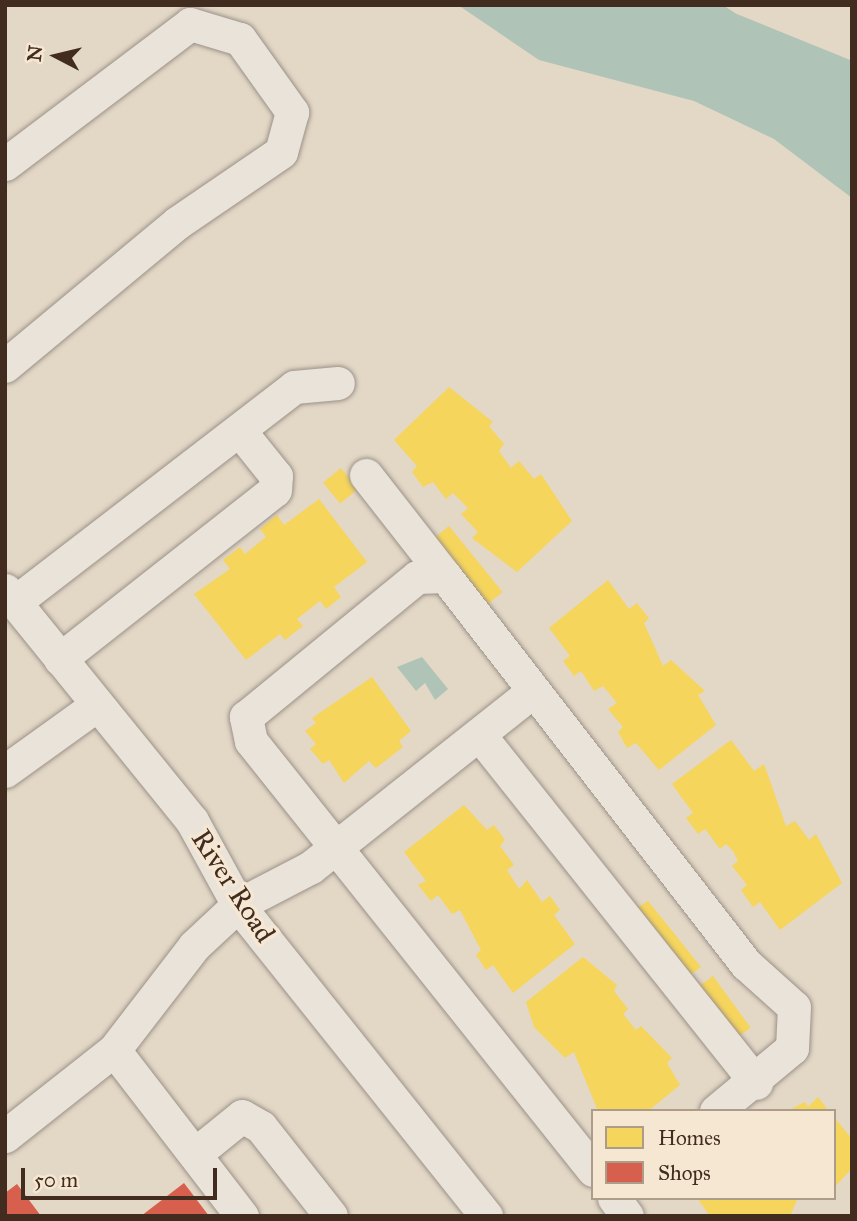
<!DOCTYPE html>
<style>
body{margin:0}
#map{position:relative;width:857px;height:1221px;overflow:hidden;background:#e3d7c6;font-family:"IM FELL Great Primer",serif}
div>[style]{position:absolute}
.water>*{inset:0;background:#b0c3b7}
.homes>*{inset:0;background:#f6d55c;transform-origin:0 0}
.shops>*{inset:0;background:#d6604d}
.river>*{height:47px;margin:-23.5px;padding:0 23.5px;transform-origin:23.5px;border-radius:23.5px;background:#b0c3b7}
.roads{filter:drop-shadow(0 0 2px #9b9287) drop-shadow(0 0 2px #9b9287)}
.minor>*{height:33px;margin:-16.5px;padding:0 16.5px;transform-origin:16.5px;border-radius:16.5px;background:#e9e3da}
span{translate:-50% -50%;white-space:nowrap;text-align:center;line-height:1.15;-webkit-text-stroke:7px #f5e7d2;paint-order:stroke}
.street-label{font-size:28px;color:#422b1f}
.frame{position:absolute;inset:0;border:7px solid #422b1f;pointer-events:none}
.legend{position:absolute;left:591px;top:1109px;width:245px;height:91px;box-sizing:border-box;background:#f5e7d2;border:2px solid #ad9c8a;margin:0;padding:9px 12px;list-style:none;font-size:21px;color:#422b1f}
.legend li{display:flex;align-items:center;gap:14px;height:35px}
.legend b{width:35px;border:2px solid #ad9c8a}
.north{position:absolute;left:21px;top:21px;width:70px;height:70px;-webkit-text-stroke:5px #f5e7d2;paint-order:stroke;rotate:277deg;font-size:19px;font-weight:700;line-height:28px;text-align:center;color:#422b1f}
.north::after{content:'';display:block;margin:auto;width:24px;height:32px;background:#422b1f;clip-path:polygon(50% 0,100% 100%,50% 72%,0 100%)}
.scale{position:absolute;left:21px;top:1168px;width:196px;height:32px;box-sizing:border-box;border:4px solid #422b1f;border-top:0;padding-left:9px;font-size:21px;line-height:24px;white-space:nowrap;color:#422b1f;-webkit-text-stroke:5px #f5e7d2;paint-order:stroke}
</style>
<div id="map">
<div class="water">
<i style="clip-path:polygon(458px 5px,723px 5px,785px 47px,852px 107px,852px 198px,774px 139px,694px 101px,539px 60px)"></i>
<i style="clip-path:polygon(422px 657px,448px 689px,435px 700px,425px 683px,416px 691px,397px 667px)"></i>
</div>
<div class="homes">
<i style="clip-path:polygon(449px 387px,493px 422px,489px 426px,504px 444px,499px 451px,511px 468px,519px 461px,534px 479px,541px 474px,572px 521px,517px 572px,472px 538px,478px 532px,461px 514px,468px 508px,453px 493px,446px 499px,433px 482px,423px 487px,412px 472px,417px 466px,394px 440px)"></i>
<i style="left:341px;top:468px;width:27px;height:23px;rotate:51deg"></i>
<i style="clip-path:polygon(319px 499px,367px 562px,334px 587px,341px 597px,326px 609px,320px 601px,297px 619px,303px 626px,285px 640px,280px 634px,246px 660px,194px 594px,230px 569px,223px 560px,240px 547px,245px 554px,266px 537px,260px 529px,277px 515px,284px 525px)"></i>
<i style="left:449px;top:526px;width:85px;height:21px;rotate:51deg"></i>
<i style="clip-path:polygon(608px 580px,629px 609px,637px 603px,649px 618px,644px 623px,663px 666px,671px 660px,705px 691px,698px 695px,716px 725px,659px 770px,636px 743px,627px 748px,618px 732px,623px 727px,608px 709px,617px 703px,603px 686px,594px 691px,581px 671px,574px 676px,563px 661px,570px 656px,549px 628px)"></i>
<i style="clip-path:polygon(372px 677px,411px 731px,399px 741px,403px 747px,376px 768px,369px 761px,344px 783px,329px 760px,323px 764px,310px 749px,316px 744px,305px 731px,316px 723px,312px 718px)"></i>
<i style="clip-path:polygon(731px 740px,754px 771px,764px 764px,786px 826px,795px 821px,809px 840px,816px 834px,842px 883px,780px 930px,760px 902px,753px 907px,741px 890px,747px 885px,732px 866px,738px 861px,733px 851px,726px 844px,720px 849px,705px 829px,698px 834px,686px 818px,693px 813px,672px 784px)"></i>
<i style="clip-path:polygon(464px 805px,487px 830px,494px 825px,505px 840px,500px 846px,514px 865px,507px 870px,519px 889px,527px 880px,542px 902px,550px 896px,560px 910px,554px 915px,575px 944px,513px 993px,493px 965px,486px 970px,476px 955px,481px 950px,460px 910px,452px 914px,438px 895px,431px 901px,418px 885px,426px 881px,404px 852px)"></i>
<i style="clip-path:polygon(648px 901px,701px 967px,681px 982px,630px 912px)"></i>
<i style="clip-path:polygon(583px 957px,617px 985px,614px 991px,628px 1009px,623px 1014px,636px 1030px,641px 1026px,672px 1058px,667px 1063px,680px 1085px,648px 1111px,598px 1111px,574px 1052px,565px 1058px,534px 1027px,526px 1002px)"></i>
<i style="left:713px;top:976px;width:64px;height:22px;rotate:54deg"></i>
<i style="clip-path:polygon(818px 1097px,829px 1111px,787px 1111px,805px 1102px,808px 1107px)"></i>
<i style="clip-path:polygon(834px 1117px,852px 1139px,852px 1168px,834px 1188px)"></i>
<i style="clip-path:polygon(697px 1198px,798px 1198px,790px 1216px,710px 1216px)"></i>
</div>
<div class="shops">
<i style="clip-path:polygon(184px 1183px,209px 1216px,141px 1216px)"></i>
<i style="clip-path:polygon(17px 1184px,41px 1216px,5px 1216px,5px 1193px)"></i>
</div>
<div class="river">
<i style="left:653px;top:5px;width:215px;rotate:22.1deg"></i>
</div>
<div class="roads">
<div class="minor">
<i style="left:5px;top:164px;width:232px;rotate:-37.1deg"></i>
<i style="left:190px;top:24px;width:52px;rotate:16.7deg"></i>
<i style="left:240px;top:39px;width:90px;rotate:54.5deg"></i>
<i style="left:292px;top:112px;width:41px;rotate:105.4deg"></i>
<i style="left:281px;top:152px;width:126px;rotate:145.7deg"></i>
<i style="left:177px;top:223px;width:224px;rotate:140.3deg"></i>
<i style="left:366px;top:475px;width:128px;rotate:52deg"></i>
<i style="left:5px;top:590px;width:297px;rotate:51deg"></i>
<i style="left:192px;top:821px;width:96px;rotate:61.3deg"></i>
<i style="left:238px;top:905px;width:398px;rotate:51.4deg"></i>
<i style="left:15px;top:602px;width:352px;rotate:-37.6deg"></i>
<i style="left:294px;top:387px;width:44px;rotate:-5.2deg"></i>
<i style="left:60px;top:659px;width:273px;rotate:-38.2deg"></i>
<i style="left:275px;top:490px;width:14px;rotate:-86deg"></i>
<i style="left:276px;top:476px;width:59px;rotate:-128.8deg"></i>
<i style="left:481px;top:737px;width:442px;rotate:51.5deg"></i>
<i style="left:5px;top:771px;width:113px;rotate:-35.7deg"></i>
<i style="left:114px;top:1050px;width:131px;rotate:-52.4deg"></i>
<i style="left:194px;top:946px;width:60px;rotate:-43deg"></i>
<i style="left:238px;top:905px;width:82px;rotate:-27.5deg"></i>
<i style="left:311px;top:867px;width:282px;rotate:-38.4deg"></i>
<i style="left:5px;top:1136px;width:139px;rotate:-38.3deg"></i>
<i style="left:114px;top:1050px;width:210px;rotate:52.4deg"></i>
<i style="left:195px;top:1154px;width:60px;rotate:-39deg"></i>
<i style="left:242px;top:1116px;width:22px;rotate:30deg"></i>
<i style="left:261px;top:1127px;width:113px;rotate:51.8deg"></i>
<i style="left:593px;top:1170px;width:549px;rotate:-128.56deg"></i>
<i style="left:251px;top:741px;width:25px;rotate:-102deg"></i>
<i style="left:246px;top:717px;width:221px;rotate:-39.3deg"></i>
<i style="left:417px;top:577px;width:28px;rotate:-2deg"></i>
<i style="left:445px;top:576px;width:491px;rotate:52.2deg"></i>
<i style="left:746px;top:964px;width:64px;rotate:41.9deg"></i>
<i style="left:794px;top:1007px;width:41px;rotate:92.8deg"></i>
<i style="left:792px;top:1048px;width:99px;rotate:140.3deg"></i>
<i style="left:614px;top:1198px;width:22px;rotate:54deg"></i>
</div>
</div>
<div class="street-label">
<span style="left:233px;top:886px;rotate:57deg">River Road</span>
</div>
<div class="frame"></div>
<ul class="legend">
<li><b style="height:19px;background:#f6d55c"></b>Homes</li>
<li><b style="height:19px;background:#d6604d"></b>Shops</li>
</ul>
<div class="north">N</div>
<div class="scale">50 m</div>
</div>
